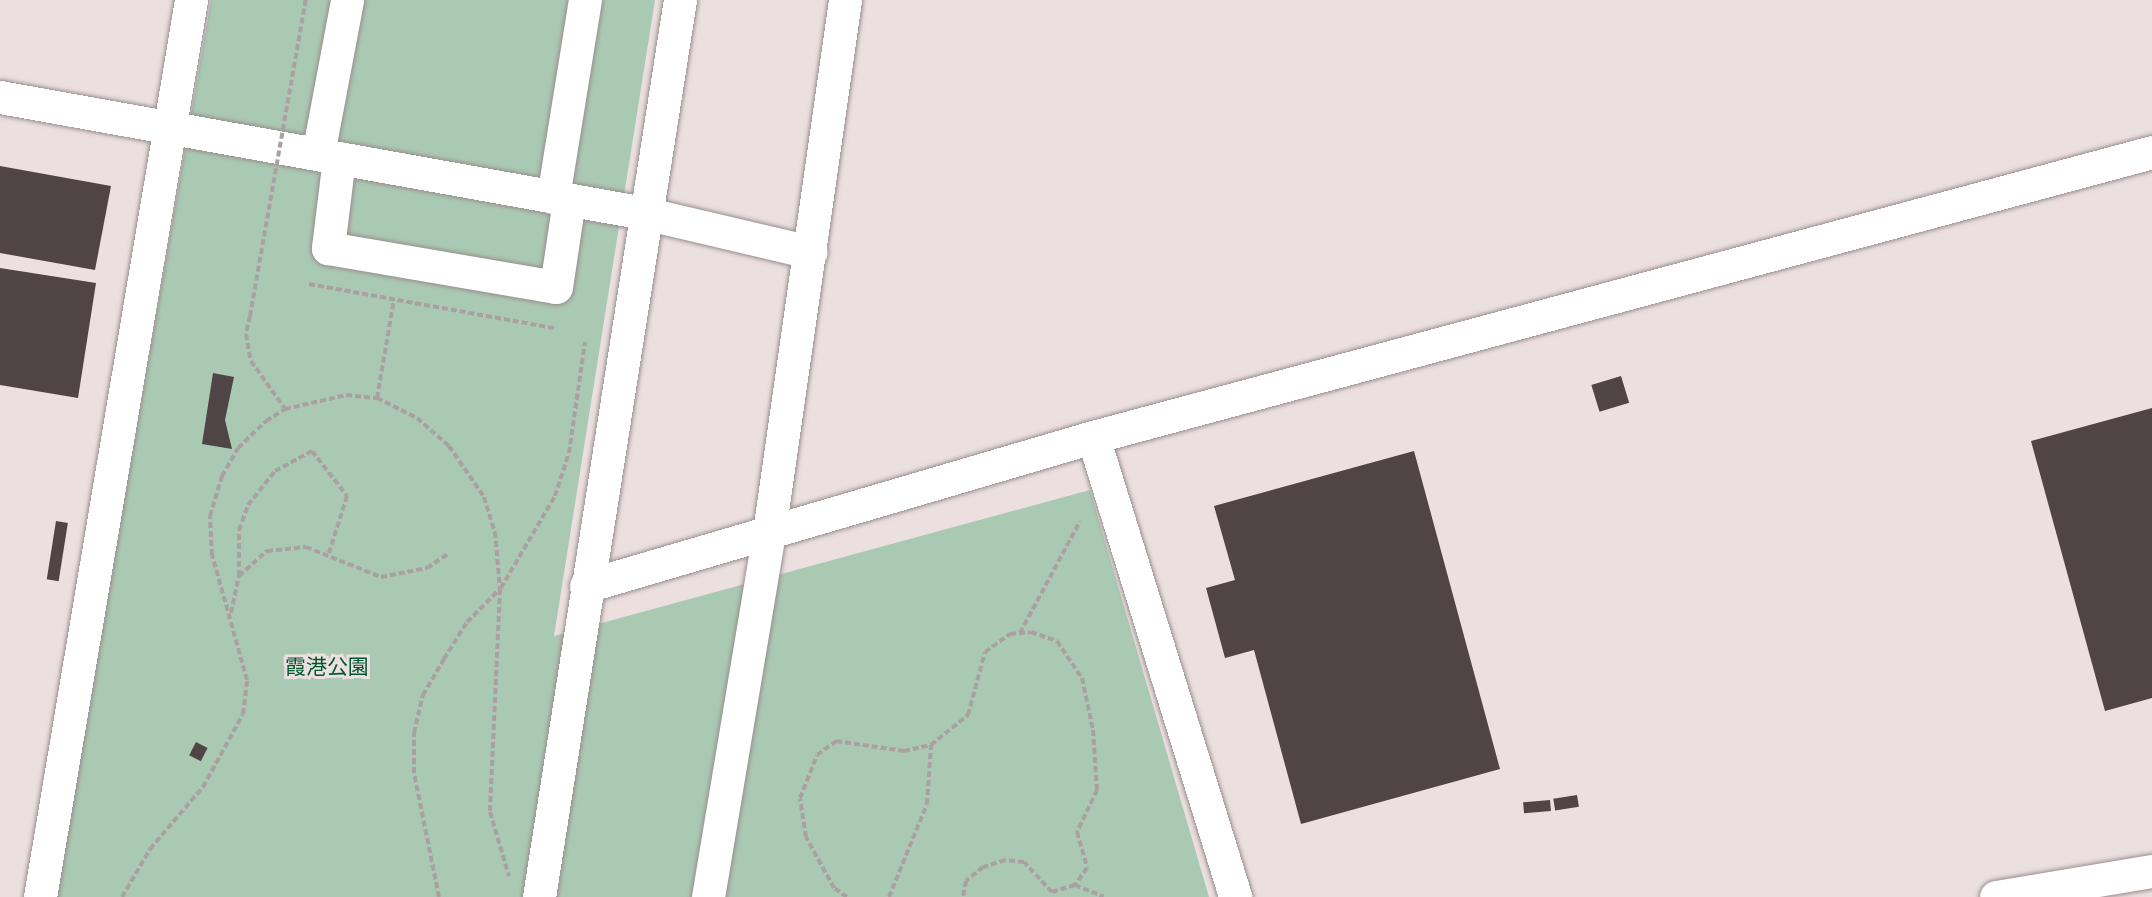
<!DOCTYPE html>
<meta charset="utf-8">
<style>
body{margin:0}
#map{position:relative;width:2152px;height:897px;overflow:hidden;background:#ecdfe0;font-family:"Fira Sans","Noto Sans JP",sans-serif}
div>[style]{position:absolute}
.green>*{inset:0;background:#aac9b3}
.building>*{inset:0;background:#4f4546;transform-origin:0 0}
.path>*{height:4px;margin-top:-2px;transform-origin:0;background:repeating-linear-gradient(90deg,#aaa0a1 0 6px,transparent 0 9px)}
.roads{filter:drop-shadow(0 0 2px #998d8e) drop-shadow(0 0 2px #998d8e)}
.minor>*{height:33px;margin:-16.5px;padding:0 16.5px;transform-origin:16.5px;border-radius:16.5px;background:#fff}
.path-bridge>*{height:4px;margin-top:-2px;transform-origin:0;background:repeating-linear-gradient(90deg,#aaa0a1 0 6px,transparent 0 9px)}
span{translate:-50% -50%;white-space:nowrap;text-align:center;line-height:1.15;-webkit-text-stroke:6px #ecdfe0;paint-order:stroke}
.park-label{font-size:21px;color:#00562d}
</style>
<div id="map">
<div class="green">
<i style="clip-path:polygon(211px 0,655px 0,554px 636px,1090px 490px,1209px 897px,55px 897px)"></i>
</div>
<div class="building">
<i style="clip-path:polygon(0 166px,111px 186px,95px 270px,0 253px)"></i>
<i style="clip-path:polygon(0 268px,96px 283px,78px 398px,0 385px)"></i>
<i style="clip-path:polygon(213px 373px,234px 377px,225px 420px,232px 449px,202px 444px)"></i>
<i style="left:1621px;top:376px;width:28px;height:31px;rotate:73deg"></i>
<i style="clip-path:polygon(2152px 408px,2152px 698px,2105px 711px,2031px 441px)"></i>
<i style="clip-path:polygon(1414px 451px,1500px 769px,1301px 824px,1254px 650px,1225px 658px,1206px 588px,1235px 580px,1214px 506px)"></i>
<i style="left:56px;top:521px;width:12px;height:59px;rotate:9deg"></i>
<i style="left:196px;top:742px;width:13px;height:15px;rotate:27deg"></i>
<i style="left:1577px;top:795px;width:12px;height:24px;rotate:81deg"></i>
<i style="left:1550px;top:800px;width:11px;height:27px;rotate:85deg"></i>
</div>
<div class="path">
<i style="left:309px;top:284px;width:249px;rotate:10.2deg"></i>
<i style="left:250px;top:316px;width:18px;rotate:103deg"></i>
<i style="left:246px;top:334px;width:27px;rotate:80deg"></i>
<i style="left:251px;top:361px;width:59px;rotate:54.7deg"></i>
<i style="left:377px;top:398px;width:99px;rotate:-80.2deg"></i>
<i style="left:239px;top:576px;width:46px;rotate:-90deg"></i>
<i style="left:239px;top:530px;width:27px;rotate:-70deg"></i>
<i style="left:248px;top:505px;width:43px;rotate:-51.5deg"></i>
<i style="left:275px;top:471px;width:42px;rotate:-28.4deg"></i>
<i style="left:312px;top:451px;width:57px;rotate:52.1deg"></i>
<i style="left:347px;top:496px;width:60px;rotate:107.5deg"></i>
<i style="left:501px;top:588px;width:107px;rotate:-59.6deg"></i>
<i style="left:555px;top:496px;width:45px;rotate:-72deg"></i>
<i style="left:569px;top:453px;width:112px;rotate:-81.8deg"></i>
<i style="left:231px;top:613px;width:38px;rotate:-78deg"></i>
<i style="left:239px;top:576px;width:38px;rotate:-42deg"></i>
<i style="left:267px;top:551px;width:39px;rotate:-6deg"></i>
<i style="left:306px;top:547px;width:81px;rotate:21.8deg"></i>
<i style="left:381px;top:577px;width:47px;rotate:-11.1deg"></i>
<i style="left:427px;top:568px;width:25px;rotate:-34deg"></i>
<i style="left:1020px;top:633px;width:127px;rotate:-61.8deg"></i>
<i style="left:1075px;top:885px;width:31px;rotate:22deg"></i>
<i style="left:122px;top:897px;width:56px;rotate:-59.7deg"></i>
<i style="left:150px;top:849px;width:82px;rotate:-49.5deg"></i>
<i style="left:203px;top:787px;width:83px;rotate:-61.3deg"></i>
<i style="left:243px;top:714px;width:34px;rotate:-83deg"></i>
<i style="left:247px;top:680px;width:130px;rotate:-105.6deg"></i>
<i style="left:212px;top:555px;width:39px;rotate:-93deg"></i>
<i style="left:210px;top:516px;width:42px;rotate:-73.3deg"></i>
<i style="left:222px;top:476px;width:32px;rotate:-60deg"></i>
<i style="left:238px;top:448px;width:39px;rotate:-44deg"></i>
<i style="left:266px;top:421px;width:22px;rotate:-32deg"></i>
<i style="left:285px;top:409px;width:63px;rotate:-12.9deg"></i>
<i style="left:346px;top:395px;width:31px;rotate:6deg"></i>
<i style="left:377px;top:398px;width:45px;rotate:26.6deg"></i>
<i style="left:417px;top:418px;width:43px;rotate:41.2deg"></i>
<i style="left:449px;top:446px;width:62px;rotate:55.5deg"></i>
<i style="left:484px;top:497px;width:37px;rotate:73deg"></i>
<i style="left:495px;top:532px;width:57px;rotate:85deg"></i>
<i style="left:439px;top:897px;width:126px;rotate:-101.4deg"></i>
<i style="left:414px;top:773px;width:40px;rotate:-90deg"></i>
<i style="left:414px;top:733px;width:39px;rotate:-77deg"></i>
<i style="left:423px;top:695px;width:42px;rotate:-59.7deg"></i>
<i style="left:444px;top:659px;width:44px;rotate:-58.1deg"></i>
<i style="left:467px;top:622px;width:47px;rotate:-45deg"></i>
<i style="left:500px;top:589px;width:223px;rotate:92.6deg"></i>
<i style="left:490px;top:812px;width:67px;rotate:73.5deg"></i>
<i style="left:847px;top:897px;width:16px;rotate:-145deg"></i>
<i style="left:834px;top:888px;width:58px;rotate:-118.8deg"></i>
<i style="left:806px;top:837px;width:39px;rotate:-99deg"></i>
<i style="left:800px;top:798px;width:46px;rotate:-68.4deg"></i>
<i style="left:817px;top:755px;width:24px;rotate:-36deg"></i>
<i style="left:836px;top:741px;width:69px;rotate:8.4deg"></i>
<i style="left:904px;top:751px;width:28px;rotate:-13deg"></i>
<i style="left:931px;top:745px;width:48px;rotate:-39deg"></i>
<i style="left:968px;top:715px;width:65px;rotate:-74.9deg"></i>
<i style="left:985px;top:652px;width:31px;rotate:-36deg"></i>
<i style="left:1010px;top:634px;width:21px;rotate:-5deg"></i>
<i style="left:1031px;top:632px;width:28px;rotate:19deg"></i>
<i style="left:1057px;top:641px;width:45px;rotate:56deg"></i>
<i style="left:1082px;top:678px;width:53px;rotate:78.1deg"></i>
<i style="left:1093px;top:730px;width:60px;rotate:86.2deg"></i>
<i style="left:1097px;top:790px;width:47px;rotate:115.5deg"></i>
<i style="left:1077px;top:832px;width:37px;rotate:74deg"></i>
<i style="left:1087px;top:868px;width:21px;rotate:125deg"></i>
<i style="left:1075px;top:885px;width:24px;rotate:163deg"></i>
<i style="left:1052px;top:892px;width:41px;rotate:-133deg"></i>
<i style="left:1024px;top:862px;width:19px;rotate:-174deg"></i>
<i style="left:1005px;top:860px;width:23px;rotate:162deg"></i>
<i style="left:983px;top:867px;width:22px;rotate:141deg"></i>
<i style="left:966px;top:881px;width:16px;rotate:101deg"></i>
<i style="left:889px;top:897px;width:100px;rotate:-67.8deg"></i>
<i style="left:927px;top:804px;width:59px;rotate:-86.1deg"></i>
</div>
<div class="roads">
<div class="minor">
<i style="left:0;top:97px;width:654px;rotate:10.21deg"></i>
<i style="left:644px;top:213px;width:171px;rotate:13.2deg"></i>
<i style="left:318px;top:154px;width:157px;rotate:-79.3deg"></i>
<i style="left:339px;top:158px;width:91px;rotate:97deg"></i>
<i style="left:328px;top:248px;width:231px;rotate:9.7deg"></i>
<i style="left:556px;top:287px;width:88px;rotate:-81.5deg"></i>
<i style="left:553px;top:197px;width:200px;rotate:-80.8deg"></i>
<i style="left:1093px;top:437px;width:481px;rotate:72.8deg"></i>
<i style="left:586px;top:586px;width:528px;rotate:-16.38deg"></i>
<i style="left:1093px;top:437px;width:1097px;rotate:-15.06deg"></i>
<i style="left:40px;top:897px;width:910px;rotate:-80.44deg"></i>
<i style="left:539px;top:897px;width:908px;rotate:-81.07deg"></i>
<i style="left:708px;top:897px;width:370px;rotate:-80.5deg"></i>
<i style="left:769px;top:532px;width:537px;rotate:-81.87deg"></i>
<i style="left:1996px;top:897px;width:158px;rotate:-9.5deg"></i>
</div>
</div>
<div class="path-bridge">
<i style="left:250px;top:316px;width:321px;rotate:-80deg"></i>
</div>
<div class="park-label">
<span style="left:327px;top:667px">霞港公園</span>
</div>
</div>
